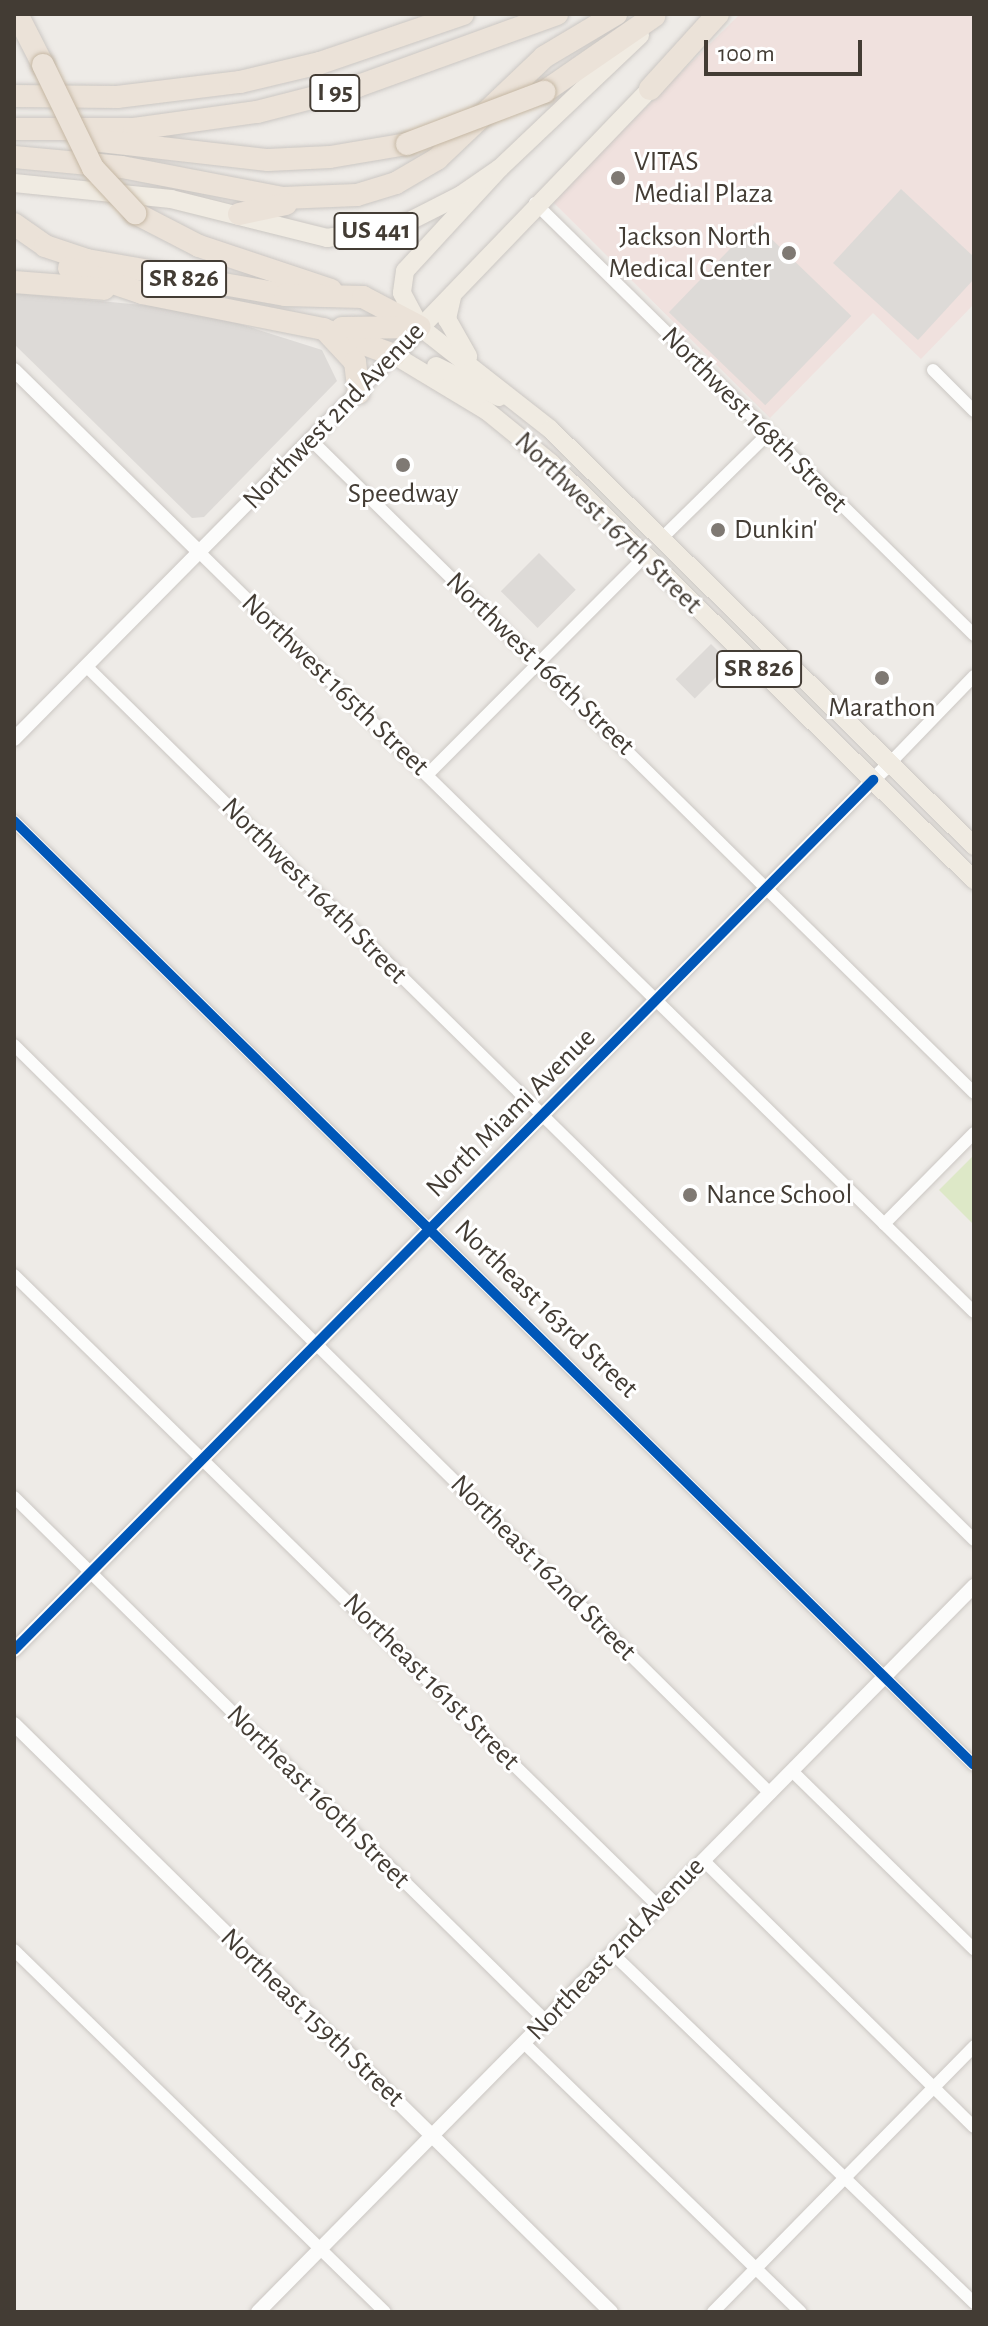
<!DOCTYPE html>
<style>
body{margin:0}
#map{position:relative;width:988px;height:2326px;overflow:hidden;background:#eeebe7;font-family:"Alegreya Sans",sans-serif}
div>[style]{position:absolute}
.medical>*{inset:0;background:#f0e1de}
.green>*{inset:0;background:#dde8c7}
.parking>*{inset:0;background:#dddad7;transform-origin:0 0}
.roads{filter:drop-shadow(0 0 2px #cbc7c3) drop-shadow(0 0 2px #cbc7c3)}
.minor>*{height:12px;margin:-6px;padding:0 6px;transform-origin:6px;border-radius:6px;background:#fcfcfb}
.tertiary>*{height:14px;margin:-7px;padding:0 7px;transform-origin:7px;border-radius:7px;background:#fcfcfb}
.primary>*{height:18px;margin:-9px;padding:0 9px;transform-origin:9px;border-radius:9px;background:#f0ebe2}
.motorway>*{height:22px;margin:-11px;padding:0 11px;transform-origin:11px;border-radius:11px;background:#ebe2d8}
.bridges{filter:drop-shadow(0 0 2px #c5b7a3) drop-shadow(0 0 2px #c5b7a3)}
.motorway-bridge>*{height:22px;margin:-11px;padding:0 11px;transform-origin:11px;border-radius:11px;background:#ebe2d8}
.cycleway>*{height:10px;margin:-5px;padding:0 5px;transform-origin:5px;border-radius:5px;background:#0057b8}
.dots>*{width:22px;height:22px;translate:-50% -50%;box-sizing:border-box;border:4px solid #fff;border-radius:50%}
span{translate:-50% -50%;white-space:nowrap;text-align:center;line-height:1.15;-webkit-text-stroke:6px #fff;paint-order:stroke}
.shield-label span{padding:2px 6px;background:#fff;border:2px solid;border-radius:6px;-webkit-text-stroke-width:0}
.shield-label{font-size:26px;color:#433c34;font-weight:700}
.poi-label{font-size:28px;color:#433c34}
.left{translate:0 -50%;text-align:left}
.right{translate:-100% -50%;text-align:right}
.street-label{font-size:28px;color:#433c34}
.frame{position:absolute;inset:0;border:16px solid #433c34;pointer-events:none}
.scale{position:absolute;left:704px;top:40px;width:158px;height:36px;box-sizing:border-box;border:4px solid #433c34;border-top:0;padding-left:10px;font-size:24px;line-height:28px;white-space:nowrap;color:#433c34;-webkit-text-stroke:6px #fff;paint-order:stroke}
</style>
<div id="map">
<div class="medical">
<i style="clip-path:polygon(740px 14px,974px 14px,974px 304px,921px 359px,873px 313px,770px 418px,552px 201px)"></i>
</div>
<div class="green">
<i style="clip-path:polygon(974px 1155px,974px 1225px,939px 1190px)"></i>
</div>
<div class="parking">
<i style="clip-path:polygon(901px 189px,974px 257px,974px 279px,918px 340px,833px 263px)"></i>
<i style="left:755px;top:223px;width:134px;height:124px;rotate:44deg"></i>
<i style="clip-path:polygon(14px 293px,196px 310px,322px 350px,337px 381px,204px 517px,192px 518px,14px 344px)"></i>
<i style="left:539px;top:553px;width:52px;height:54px;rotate:45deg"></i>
<i style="left:711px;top:644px;width:27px;height:50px;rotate:45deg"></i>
</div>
<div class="roads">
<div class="minor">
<i style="left:535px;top:203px;width:616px;rotate:44.54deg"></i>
<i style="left:933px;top:370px;width:58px;rotate:45deg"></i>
<i style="left:312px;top:441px;width:929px;rotate:44.56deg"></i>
<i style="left:661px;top:539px;width:150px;rotate:-44.5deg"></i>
<i style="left:199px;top:552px;width:1085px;rotate:44.44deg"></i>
<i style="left:86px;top:666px;width:1246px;rotate:44.54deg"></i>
<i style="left:890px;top:763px;width:121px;rotate:-46deg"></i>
<i style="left:427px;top:775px;width:309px;rotate:-45.1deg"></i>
<i style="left:14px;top:821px;width:1346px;rotate:44.52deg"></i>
<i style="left:14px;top:1045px;width:1064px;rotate:44.7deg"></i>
<i style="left:884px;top:1224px;width:128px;rotate:-45.3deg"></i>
<i style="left:14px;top:1275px;width:902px;rotate:44.42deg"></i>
<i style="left:14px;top:1497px;width:747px;rotate:44.57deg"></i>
<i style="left:792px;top:1771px;width:255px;rotate:44.4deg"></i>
<i style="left:703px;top:1860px;width:380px;rotate:44.6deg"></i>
<i style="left:14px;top:1950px;width:518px;rotate:44.3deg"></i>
<i style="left:612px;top:1953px;width:504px;rotate:44.03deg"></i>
<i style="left:524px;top:2043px;width:386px;rotate:44.2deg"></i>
<i style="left:713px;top:2312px;width:373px;rotate:-45.5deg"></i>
</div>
<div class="tertiary">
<i style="left:14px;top:370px;width:260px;rotate:44.5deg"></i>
<i style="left:14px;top:739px;width:540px;rotate:-45.3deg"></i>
<i style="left:14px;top:1650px;width:1247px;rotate:-45.36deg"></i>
<i style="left:14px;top:1724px;width:838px;rotate:44.56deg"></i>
<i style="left:258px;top:2312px;width:1020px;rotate:-45.4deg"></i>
</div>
<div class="primary">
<i style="left:500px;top:168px;width:140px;rotate:132.7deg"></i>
<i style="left:405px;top:271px;width:22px;rotate:98deg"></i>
<i style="left:402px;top:293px;width:38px;rotate:62deg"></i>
<i style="left:420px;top:327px;width:165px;rotate:38.1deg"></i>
<i style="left:550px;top:429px;width:595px;rotate:44.52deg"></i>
<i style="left:14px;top:183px;width:158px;rotate:5.8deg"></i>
<i style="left:171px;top:199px;width:161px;rotate:14deg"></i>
<i style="left:327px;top:238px;width:72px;rotate:-8.8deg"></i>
<i style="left:398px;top:227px;width:71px;rotate:-26.9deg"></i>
<i style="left:461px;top:195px;width:47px;rotate:-34.7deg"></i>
<i style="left:500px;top:168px;width:193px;rotate:-43.5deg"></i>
<i style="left:452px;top:297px;width:23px;rotate:103deg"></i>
<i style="left:447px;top:319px;width:43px;rotate:60.4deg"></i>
<i style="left:394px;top:355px;width:109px;rotate:31.1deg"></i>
<i style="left:487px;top:411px;width:84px;rotate:39.2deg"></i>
<i style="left:552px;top:464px;width:593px;rotate:44.59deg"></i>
<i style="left:394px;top:355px;width:369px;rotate:-46.1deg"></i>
<i style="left:436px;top:366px;width:70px;rotate:26.2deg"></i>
</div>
<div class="motorway">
<i style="left:17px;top:14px;width:57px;rotate:63deg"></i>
<i style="left:650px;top:89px;width:101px;rotate:-47.8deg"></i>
<i style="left:544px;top:92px;width:134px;rotate:-34.6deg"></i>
<i style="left:14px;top:96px;width:103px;rotate:0.6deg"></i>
<i style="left:117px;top:97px;width:124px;rotate:-7deg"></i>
<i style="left:240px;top:82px;width:82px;rotate:-13.4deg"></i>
<i style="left:320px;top:63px;width:151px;rotate:-18.9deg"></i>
<i style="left:14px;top:129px;width:120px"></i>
<i style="left:134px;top:129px;width:124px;rotate:-7.9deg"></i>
<i style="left:257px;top:112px;width:104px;rotate:-14.4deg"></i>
<i style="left:358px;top:86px;width:212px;rotate:-19.9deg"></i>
<i style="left:83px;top:139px;width:186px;rotate:6.5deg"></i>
<i style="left:268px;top:160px;width:62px;rotate:-2.8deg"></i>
<i style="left:330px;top:157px;width:78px;rotate:-9.6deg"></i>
<i style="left:14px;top:157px;width:108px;rotate:5.3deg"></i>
<i style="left:122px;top:167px;width:164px;rotate:10.9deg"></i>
<i style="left:283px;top:198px;width:74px;rotate:-2.3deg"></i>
<i style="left:357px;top:195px;width:41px;rotate:-17.1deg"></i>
<i style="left:396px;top:183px;width:48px;rotate:-30.3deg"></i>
<i style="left:437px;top:159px;width:148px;rotate:-43.6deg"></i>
<i style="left:544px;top:57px;width:84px;rotate:-30.8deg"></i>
<i style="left:135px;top:213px;width:72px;rotate:27.3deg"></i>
<i style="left:199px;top:246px;width:139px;rotate:18.4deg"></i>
<i style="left:239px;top:214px;width:48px;rotate:-12deg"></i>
<i style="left:14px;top:224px;width:38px;rotate:35deg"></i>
<i style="left:45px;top:246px;width:44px;rotate:18.4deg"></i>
<i style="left:87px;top:260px;width:201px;rotate:10deg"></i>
<i style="left:285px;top:295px;width:78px;rotate:1.5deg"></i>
<i style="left:363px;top:297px;width:64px;rotate:27.8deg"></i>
<i style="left:69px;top:268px;width:77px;rotate:18.9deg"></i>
<i style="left:142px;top:293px;width:185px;rotate:11.2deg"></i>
<i style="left:323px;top:329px;width:76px;rotate:20.1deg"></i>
<i style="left:14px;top:282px;width:90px;rotate:4.4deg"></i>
<i style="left:342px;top:328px;width:77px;rotate:-0.7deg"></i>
<i style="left:327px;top:332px;width:41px;rotate:47deg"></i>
<i style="left:355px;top:362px;width:31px;rotate:83deg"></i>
</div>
</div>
<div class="bridges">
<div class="motorway-bridge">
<i style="left:43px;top:65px;width:114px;rotate:64.1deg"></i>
<i style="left:93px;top:168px;width:62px;rotate:47deg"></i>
<i style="left:407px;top:144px;width:147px;rotate:-20.8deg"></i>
</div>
</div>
<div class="cycleway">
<i style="left:14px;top:821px;width:1346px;rotate:44.52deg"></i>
<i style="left:14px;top:1650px;width:1223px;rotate:-45.36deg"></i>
</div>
<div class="dots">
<i style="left:618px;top:178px;background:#7f7973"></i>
<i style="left:789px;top:253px;background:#7f7973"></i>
<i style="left:403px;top:465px;background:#7f7973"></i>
<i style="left:718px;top:530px;background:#7f7973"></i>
<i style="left:882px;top:678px;background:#7f7973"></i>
<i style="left:690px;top:1195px;background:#7f7973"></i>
</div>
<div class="shield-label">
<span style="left:335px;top:93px">I 95</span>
<span style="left:376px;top:231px">US 441</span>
<span style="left:184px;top:279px">SR 826</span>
<span style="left:759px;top:669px">SR 826</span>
</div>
<div class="poi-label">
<span class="left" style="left:634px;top:178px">VITAS<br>Medial Plaza</span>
<span class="right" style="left:771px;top:253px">Jackson North<br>Medical Center</span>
<span style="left:403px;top:494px">Speedway</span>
<span class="left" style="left:734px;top:530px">Dunkin'</span>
<span style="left:882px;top:708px">Marathon</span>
<span class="left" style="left:706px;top:1195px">Nance School</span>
</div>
<div class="street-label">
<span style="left:334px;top:416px;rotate:-46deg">Northwest 2nd Avenue</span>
<span style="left:754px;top:420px;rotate:45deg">Northwest 168th Street</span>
<span style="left:608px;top:523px;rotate:44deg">Northwest 167th Street</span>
<span style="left:540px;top:664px;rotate:44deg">Northwest 166th Street</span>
<span style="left:335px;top:685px;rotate:44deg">Northwest 165th Street</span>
<span style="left:314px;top:891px;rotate:45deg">Northwest 164th Street</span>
<span style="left:511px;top:1113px;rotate:-45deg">North Miami Avenue</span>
<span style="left:546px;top:1309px;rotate:44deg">Northeast 163rd Street</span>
<span style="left:543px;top:1568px;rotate:45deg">Northeast 162nd Street</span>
<span style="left:431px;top:1682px;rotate:45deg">Northeast 161st Street</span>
<span style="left:318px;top:1797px;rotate:45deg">Northeast 160th Street</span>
<span style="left:616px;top:1949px;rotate:-46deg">Northeast 2nd Avenue</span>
<span style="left:312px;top:2018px;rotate:44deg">Northeast 159th Street</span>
</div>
<div class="frame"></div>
<div class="scale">100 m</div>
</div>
